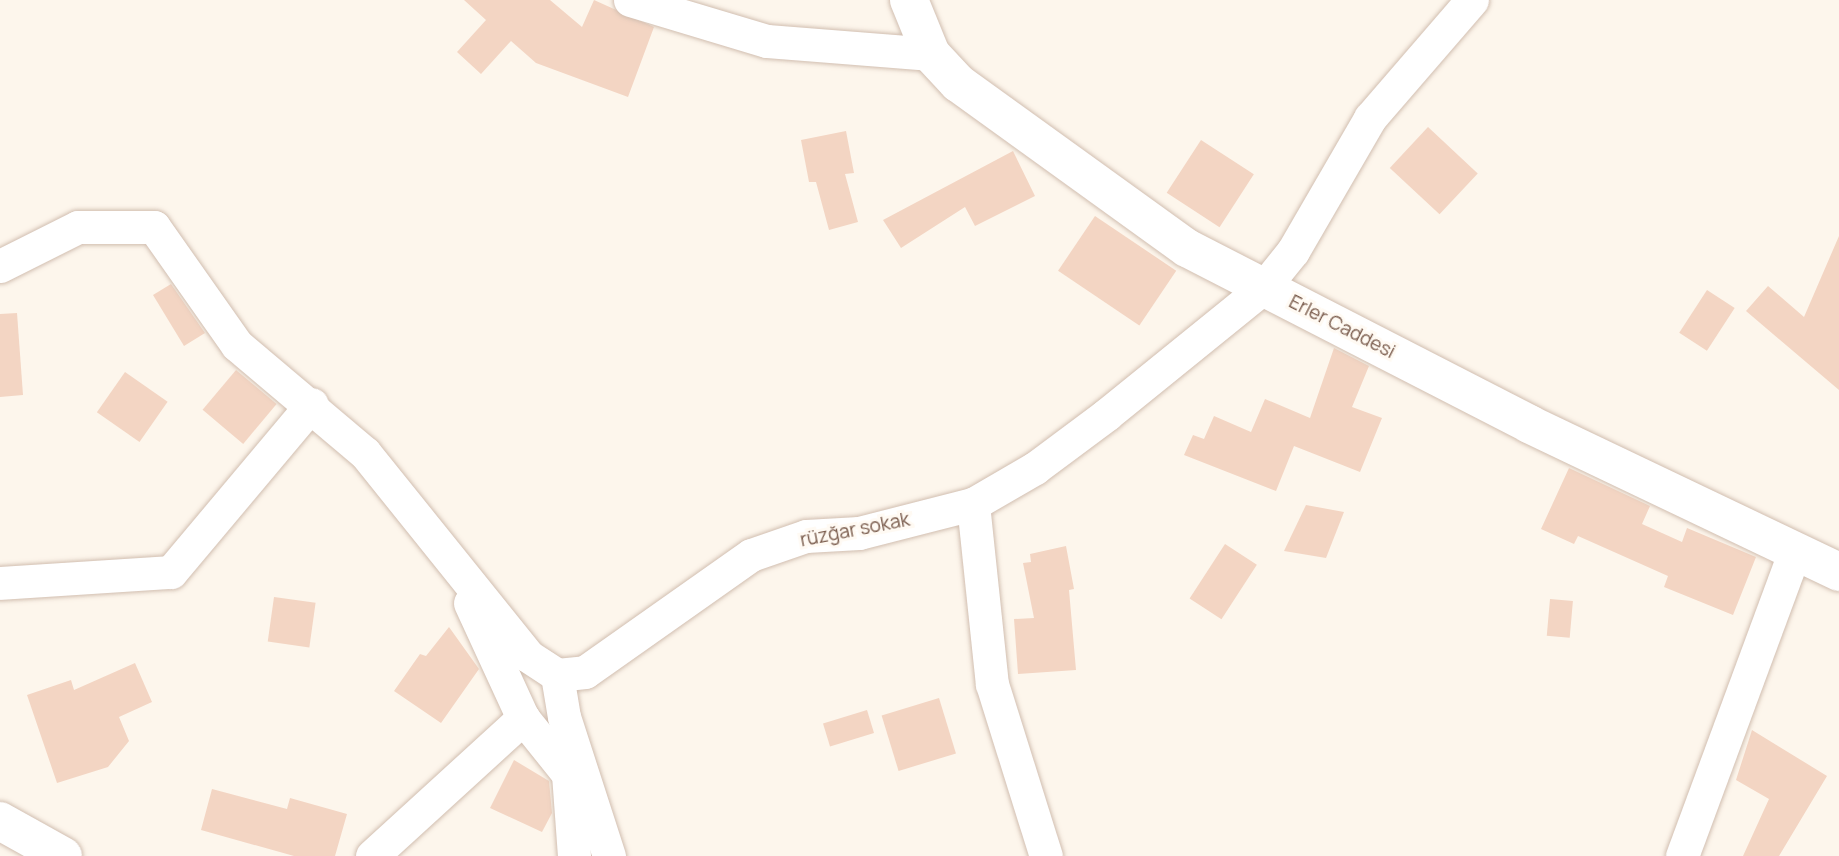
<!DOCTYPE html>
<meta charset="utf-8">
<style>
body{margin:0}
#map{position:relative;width:1839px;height:856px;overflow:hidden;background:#fdf6ec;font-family:Manrope,sans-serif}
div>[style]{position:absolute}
.building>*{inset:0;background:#f3d5c3;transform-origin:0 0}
.roads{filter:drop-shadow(0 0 2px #d1beb0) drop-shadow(0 0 2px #d1beb0)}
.minor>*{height:33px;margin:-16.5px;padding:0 16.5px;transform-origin:16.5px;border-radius:16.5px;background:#fff}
.tertiary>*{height:38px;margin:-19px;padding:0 19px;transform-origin:19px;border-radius:19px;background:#fff}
span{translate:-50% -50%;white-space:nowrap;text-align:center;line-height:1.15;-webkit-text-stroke:6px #fffaf3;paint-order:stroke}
.street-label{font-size:19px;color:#7a5c4d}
</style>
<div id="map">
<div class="building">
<i style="clip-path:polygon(464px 0,550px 0,582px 27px,594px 0,654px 27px,628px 97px,536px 63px,511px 41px,481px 74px,457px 52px,486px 20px)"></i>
<i style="left:1428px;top:127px;width:68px;height:56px;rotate:43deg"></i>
<i style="clip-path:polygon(846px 131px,854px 173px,845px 174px,858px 222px,829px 230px,816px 182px,809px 182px,801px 140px)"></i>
<i style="left:1201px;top:140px;width:63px;height:63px;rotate:33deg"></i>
<i style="clip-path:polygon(1013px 151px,1035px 196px,975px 226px,965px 207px,901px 248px,883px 220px)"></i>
<i style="left:1095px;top:216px;width:98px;height:66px;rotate:34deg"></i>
<i style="clip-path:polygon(1839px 236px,1839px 390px,1746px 311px,1768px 286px,1804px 317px)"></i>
<i style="clip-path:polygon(171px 284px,205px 333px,184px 346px,153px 295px)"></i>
<i style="left:1707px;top:290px;width:33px;height:51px;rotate:33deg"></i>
<i style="clip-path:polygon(17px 313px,23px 395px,0 397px,0 314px)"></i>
<i style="clip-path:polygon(1334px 348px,1369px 366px,1352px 407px,1382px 418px,1360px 472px,1294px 446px,1276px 491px,1184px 455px,1193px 435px,1204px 439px,1214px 416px,1251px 432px,1265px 399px,1310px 418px)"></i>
<i style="left:236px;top:370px;width:53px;height:52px;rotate:40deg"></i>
<i style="left:125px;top:372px;width:52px;height:49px;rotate:35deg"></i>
<i style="clip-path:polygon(1569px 468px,1650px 506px,1642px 524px,1682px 542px,1687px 528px,1756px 557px,1733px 615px,1664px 587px,1668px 576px,1578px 536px,1574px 544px,1541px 529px)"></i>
<i style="clip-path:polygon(1306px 505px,1344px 512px,1326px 558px,1284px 551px)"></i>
<i style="left:1225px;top:544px;width:38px;height:65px;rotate:33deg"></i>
<i style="clip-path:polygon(1066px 546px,1074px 589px,1069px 590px,1076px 670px,1018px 674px,1014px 619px,1034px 618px,1023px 563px,1031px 562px,1030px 554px)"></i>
<i style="left:274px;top:597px;width:42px;height:45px;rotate:8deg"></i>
<i style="left:1550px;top:599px;width:23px;height:37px;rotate:5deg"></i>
<i style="clip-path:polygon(449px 627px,479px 669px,441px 723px,394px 691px,420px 654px,426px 656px)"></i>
<i style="clip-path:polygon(135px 663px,152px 702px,119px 717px,129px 741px,108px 767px,57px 783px,27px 695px,71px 680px,74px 690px)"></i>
<i style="left:939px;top:698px;width:58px;height:60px;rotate:73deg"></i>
<i style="left:867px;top:710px;width:24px;height:46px;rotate:73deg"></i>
<i style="clip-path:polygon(1752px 730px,1827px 776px,1779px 856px,1743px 856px,1769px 799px,1736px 780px)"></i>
<i style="clip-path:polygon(514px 760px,549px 781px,552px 813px,542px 832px,490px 808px)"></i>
<i style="clip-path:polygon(212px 789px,287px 809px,290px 798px,347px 814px,335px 856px,294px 856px,201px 830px)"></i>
</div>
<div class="roads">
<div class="minor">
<i style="left:630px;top:0;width:143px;rotate:16.7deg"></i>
<i style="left:767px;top:41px;width:165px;rotate:4.5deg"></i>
<i style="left:0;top:266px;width:87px;rotate:-26.6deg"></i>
<i style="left:78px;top:227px;width:76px"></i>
<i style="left:154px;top:227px;width:144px;rotate:54.9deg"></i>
<i style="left:237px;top:345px;width:167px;rotate:40.2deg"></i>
<i style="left:365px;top:453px;width:260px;rotate:51.2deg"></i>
<i style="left:528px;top:656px;width:35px;rotate:33deg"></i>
<i style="left:973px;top:504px;width:181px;rotate:84deg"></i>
<i style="left:992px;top:684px;width:180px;rotate:72.6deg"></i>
<i style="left:0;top:583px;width:171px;rotate:-3.7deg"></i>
<i style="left:171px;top:572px;width:219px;rotate:-50deg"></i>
<i style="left:470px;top:603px;width:127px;rotate:65.3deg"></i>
<i style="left:523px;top:718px;width:72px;rotate:51.2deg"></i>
<i style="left:568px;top:774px;width:82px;rotate:85.8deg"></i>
<i style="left:372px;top:856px;width:205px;rotate:-42.4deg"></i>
<i style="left:609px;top:856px;width:146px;rotate:-107.9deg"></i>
<i style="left:564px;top:717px;width:43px;rotate:-99.5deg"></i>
<i style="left:557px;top:675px;width:28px;rotate:-6deg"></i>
<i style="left:585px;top:672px;width:203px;rotate:-35.2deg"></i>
<i style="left:751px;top:555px;width:58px;rotate:-19.1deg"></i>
<i style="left:806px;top:536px;width:53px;rotate:-3.2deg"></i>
<i style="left:859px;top:533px;width:118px;rotate:-14.3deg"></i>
<i style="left:973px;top:504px;width:72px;rotate:-30.1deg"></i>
<i style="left:1035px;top:468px;width:89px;rotate:-36.7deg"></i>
<i style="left:1106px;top:415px;width:203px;rotate:-39deg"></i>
<i style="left:1264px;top:287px;width:46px;rotate:-51.1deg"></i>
<i style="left:1293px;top:251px;width:154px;rotate:-59.9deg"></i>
<i style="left:1370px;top:118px;width:156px;rotate:-49.2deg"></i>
<i style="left:1682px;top:856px;width:326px;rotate:-69.7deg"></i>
</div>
<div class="tertiary">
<i style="left:909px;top:0;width:58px;rotate:67.8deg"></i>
<i style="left:931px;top:54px;width:40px;rotate:47deg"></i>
<i style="left:958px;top:83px;width:282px;rotate:35.8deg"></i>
<i style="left:1187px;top:248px;width:385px;rotate:27.2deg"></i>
<i style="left:1529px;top:424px;width:344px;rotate:25.5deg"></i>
<i style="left:0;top:821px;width:72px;rotate:29.1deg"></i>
</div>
</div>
<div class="street-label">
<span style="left:1342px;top:327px;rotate:27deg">Erler Caddesi</span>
<span style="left:855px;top:530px;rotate:-11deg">rüzğar sokak</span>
</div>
</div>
